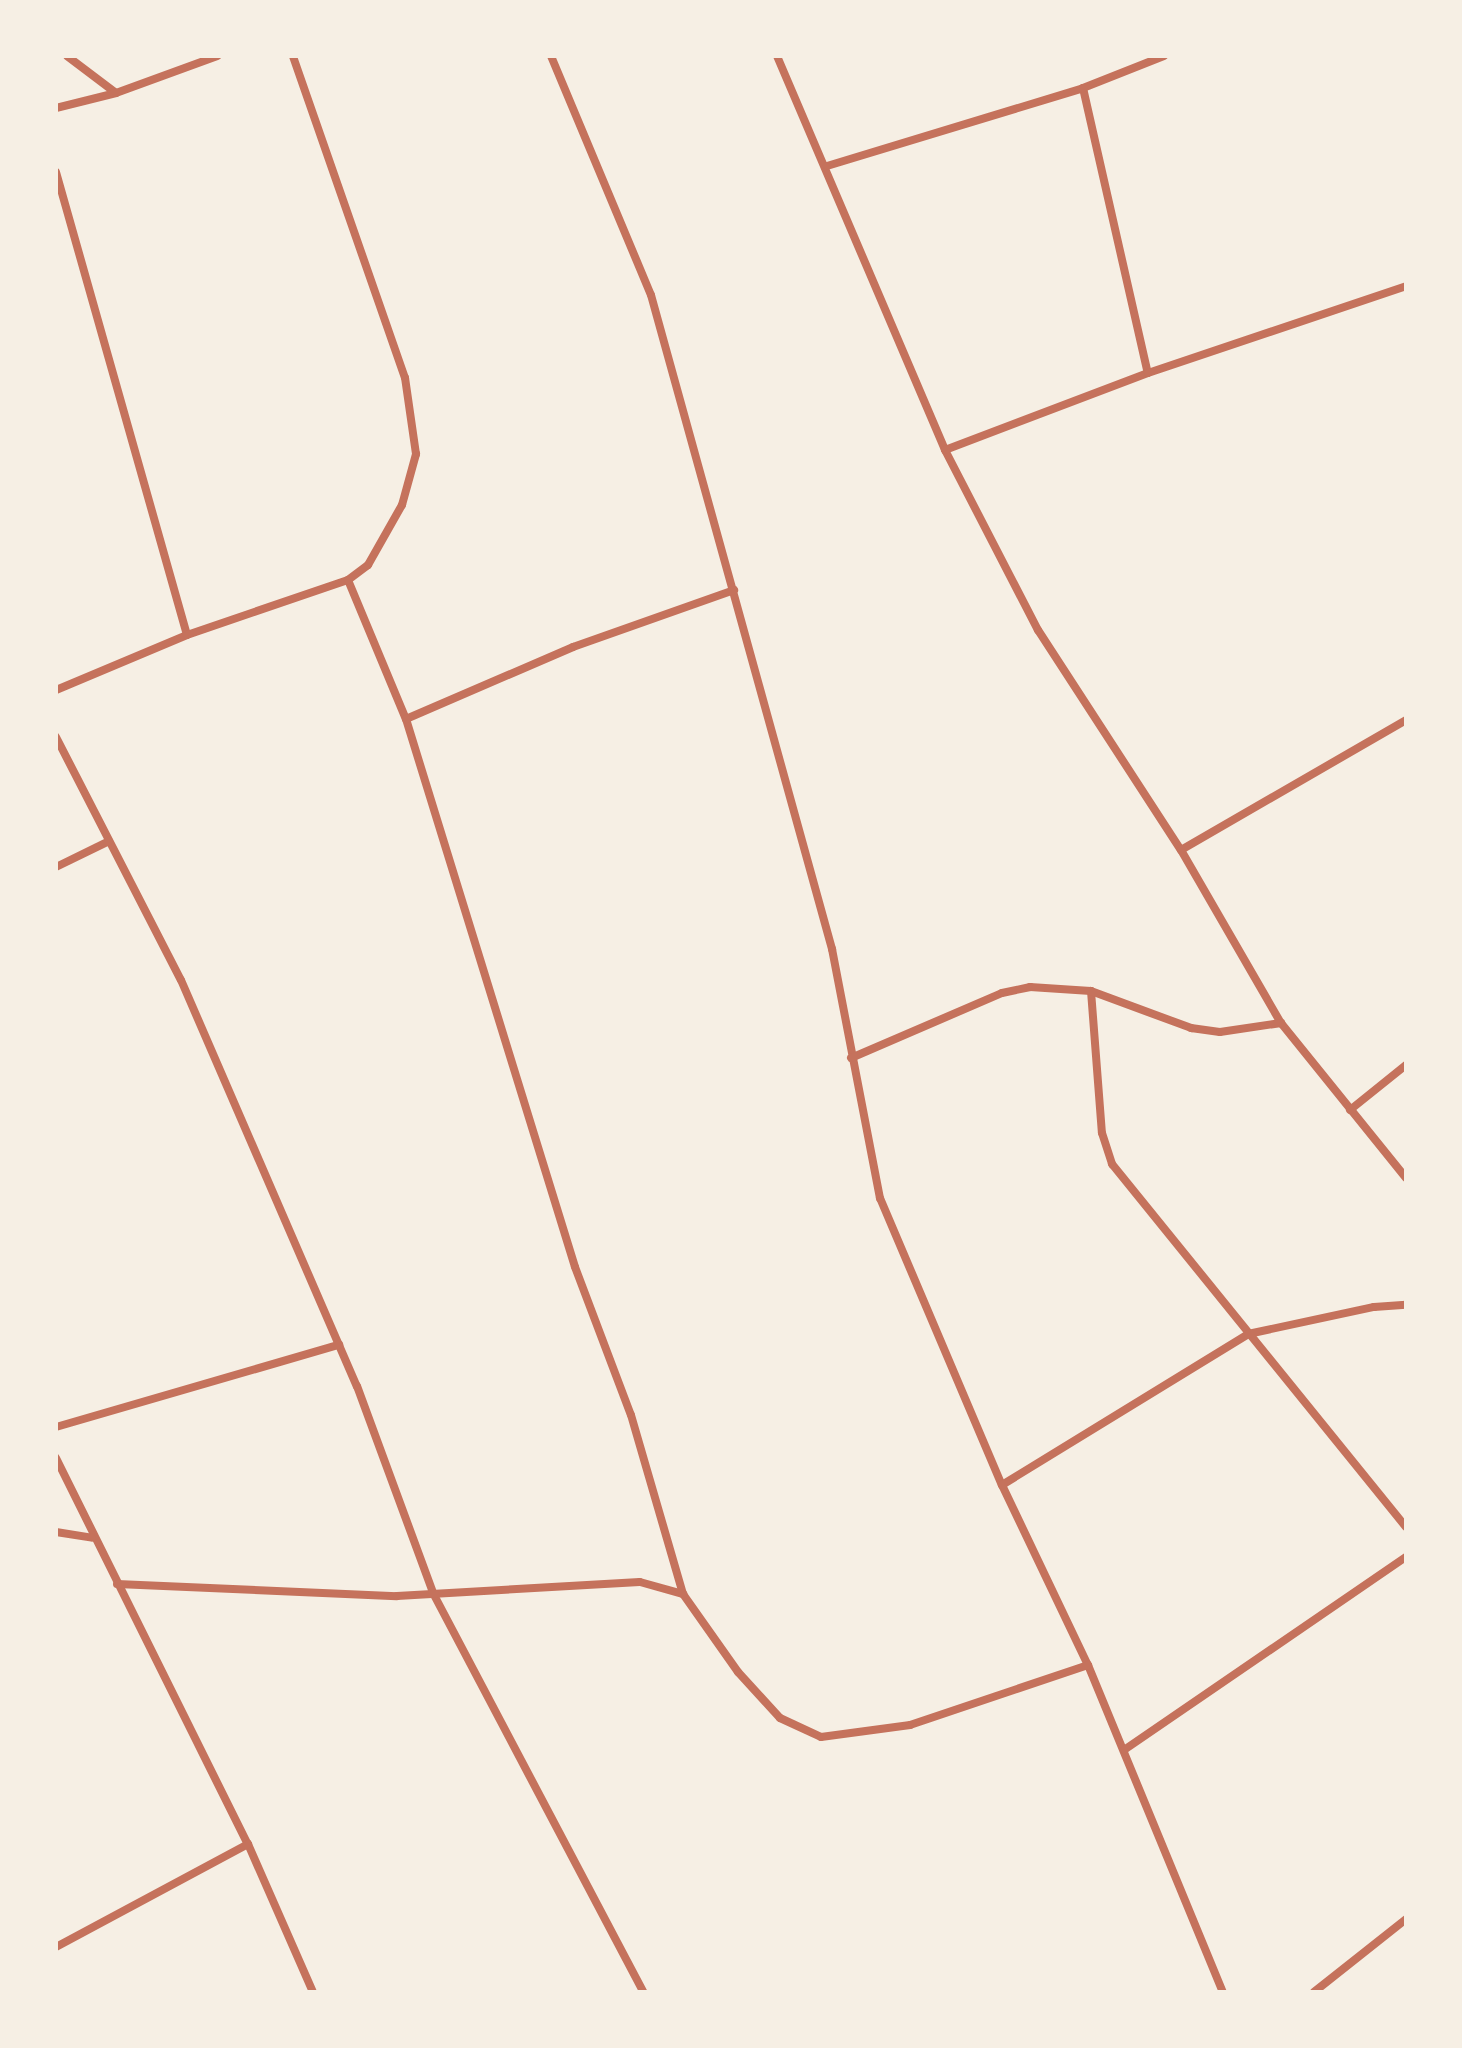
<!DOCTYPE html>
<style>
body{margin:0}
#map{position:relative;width:1462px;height:2048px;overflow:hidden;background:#f6efe4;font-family:"DejaVu Sans",sans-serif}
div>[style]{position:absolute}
.minor>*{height:8px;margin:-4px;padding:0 4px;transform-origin:4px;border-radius:4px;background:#c5725c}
span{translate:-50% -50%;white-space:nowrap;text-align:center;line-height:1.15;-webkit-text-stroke:7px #f6efe4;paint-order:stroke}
.frame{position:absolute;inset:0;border:58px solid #f6efe4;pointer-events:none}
</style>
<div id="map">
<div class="minor">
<i style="left:67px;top:56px;width:61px;rotate:37.1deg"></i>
<i style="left:551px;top:56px;width:259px;rotate:67.3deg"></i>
<i style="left:651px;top:295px;width:679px;rotate:74.53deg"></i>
<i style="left:832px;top:949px;width:254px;rotate:79.1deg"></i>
<i style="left:880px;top:1198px;width:312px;rotate:67deg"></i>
<i style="left:1002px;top:1485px;width:199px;rotate:64.5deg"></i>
<i style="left:1088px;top:1665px;width:354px;rotate:67.6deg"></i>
<i style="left:777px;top:56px;width:428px;rotate:66.9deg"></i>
<i style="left:945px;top:450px;width:203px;rotate:62.7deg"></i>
<i style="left:1038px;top:630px;width:262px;rotate:57deg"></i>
<i style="left:1181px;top:850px;width:200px;rotate:60deg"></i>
<i style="left:1281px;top:1023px;width:199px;rotate:51.1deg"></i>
<i style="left:1083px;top:88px;width:292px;rotate:77.2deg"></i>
<i style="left:56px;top:108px;width:62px;rotate:-14deg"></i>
<i style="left:116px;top:93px;width:108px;rotate:-20.1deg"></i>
<i style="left:827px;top:166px;width:268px;rotate:-16.9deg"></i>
<i style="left:1083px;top:88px;width:87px;rotate:-21.6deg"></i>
<i style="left:56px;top:172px;width:481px;rotate:74.2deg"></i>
<i style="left:187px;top:635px;width:142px;rotate:157.2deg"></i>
<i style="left:945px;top:450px;width:217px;rotate:-20.8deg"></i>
<i style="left:1148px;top:373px;width:272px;rotate:-18.6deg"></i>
<i style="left:348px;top:580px;width:151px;rotate:67.4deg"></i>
<i style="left:406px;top:719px;width:573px;rotate:72.86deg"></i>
<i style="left:575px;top:1267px;width:158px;rotate:69.3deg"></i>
<i style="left:631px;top:1415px;width:186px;rotate:73.8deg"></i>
<i style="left:683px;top:1594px;width:95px;rotate:54.8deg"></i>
<i style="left:738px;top:1672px;width:62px;rotate:47.6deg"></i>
<i style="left:780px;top:1718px;width:45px;rotate:24.9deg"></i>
<i style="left:821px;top:1737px;width:90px;rotate:-7.7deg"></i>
<i style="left:910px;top:1725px;width:188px;rotate:-18.6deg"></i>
<i style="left:187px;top:635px;width:170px;rotate:-18.9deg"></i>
<i style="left:348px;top:580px;width:25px;rotate:-37deg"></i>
<i style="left:368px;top:565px;width:69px;rotate:-60.5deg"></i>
<i style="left:402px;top:505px;width:53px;rotate:-74.6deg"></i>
<i style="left:416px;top:454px;width:77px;rotate:-98.2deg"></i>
<i style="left:405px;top:378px;width:341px;rotate:-109.2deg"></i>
<i style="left:406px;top:719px;width:182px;rotate:-23.3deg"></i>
<i style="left:573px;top:647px;width:171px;rotate:-19.5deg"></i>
<i style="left:56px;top:737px;width:273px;rotate:62.8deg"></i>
<i style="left:181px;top:980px;width:443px;rotate:66.6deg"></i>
<i style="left:357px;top:1386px;width:221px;rotate:69.8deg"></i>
<i style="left:433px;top:1593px;width:451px;rotate:62.2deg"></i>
<i style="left:1181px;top:850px;width:260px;rotate:-30deg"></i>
<i style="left:56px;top:867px;width:59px;rotate:-26.1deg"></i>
<i style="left:1091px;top:991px;width:142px;rotate:85.6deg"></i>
<i style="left:1102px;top:1133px;width:33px;rotate:72deg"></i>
<i style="left:1112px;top:1164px;width:467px;rotate:51deg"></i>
<i style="left:851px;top:1058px;width:164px;rotate:-23.3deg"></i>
<i style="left:1002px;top:993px;width:29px;rotate:-12deg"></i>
<i style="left:1030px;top:987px;width:61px;rotate:3.8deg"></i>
<i style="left:1091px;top:991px;width:107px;rotate:20.3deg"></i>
<i style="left:1191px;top:1028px;width:29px;rotate:8deg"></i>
<i style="left:1220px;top:1032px;width:62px;rotate:-8.4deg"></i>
<i style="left:1350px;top:1110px;width:72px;rotate:-38.8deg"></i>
<i style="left:56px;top:1427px;width:295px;rotate:-16.2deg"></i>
<i style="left:56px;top:1458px;width:431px;rotate:63.6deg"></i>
<i style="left:248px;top:1844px;width:162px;rotate:66.3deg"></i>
<i style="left:1002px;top:1485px;width:289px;rotate:-31.5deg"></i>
<i style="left:1248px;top:1334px;width:129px;rotate:-12.1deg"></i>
<i style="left:1374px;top:1307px;width:32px;rotate:-4deg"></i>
<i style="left:56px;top:1532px;width:36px;rotate:9deg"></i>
<i style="left:117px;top:1584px;width:280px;rotate:2.5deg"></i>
<i style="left:397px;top:1596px;width:243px;rotate:-3.3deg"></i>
<i style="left:640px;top:1582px;width:45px;rotate:15.6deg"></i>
<i style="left:1124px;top:1750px;width:342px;rotate:-34.4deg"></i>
<i style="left:56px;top:1947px;width:218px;rotate:-28.2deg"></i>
<i style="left:1314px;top:1992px;width:117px;rotate:-38.4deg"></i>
</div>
<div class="frame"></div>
</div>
